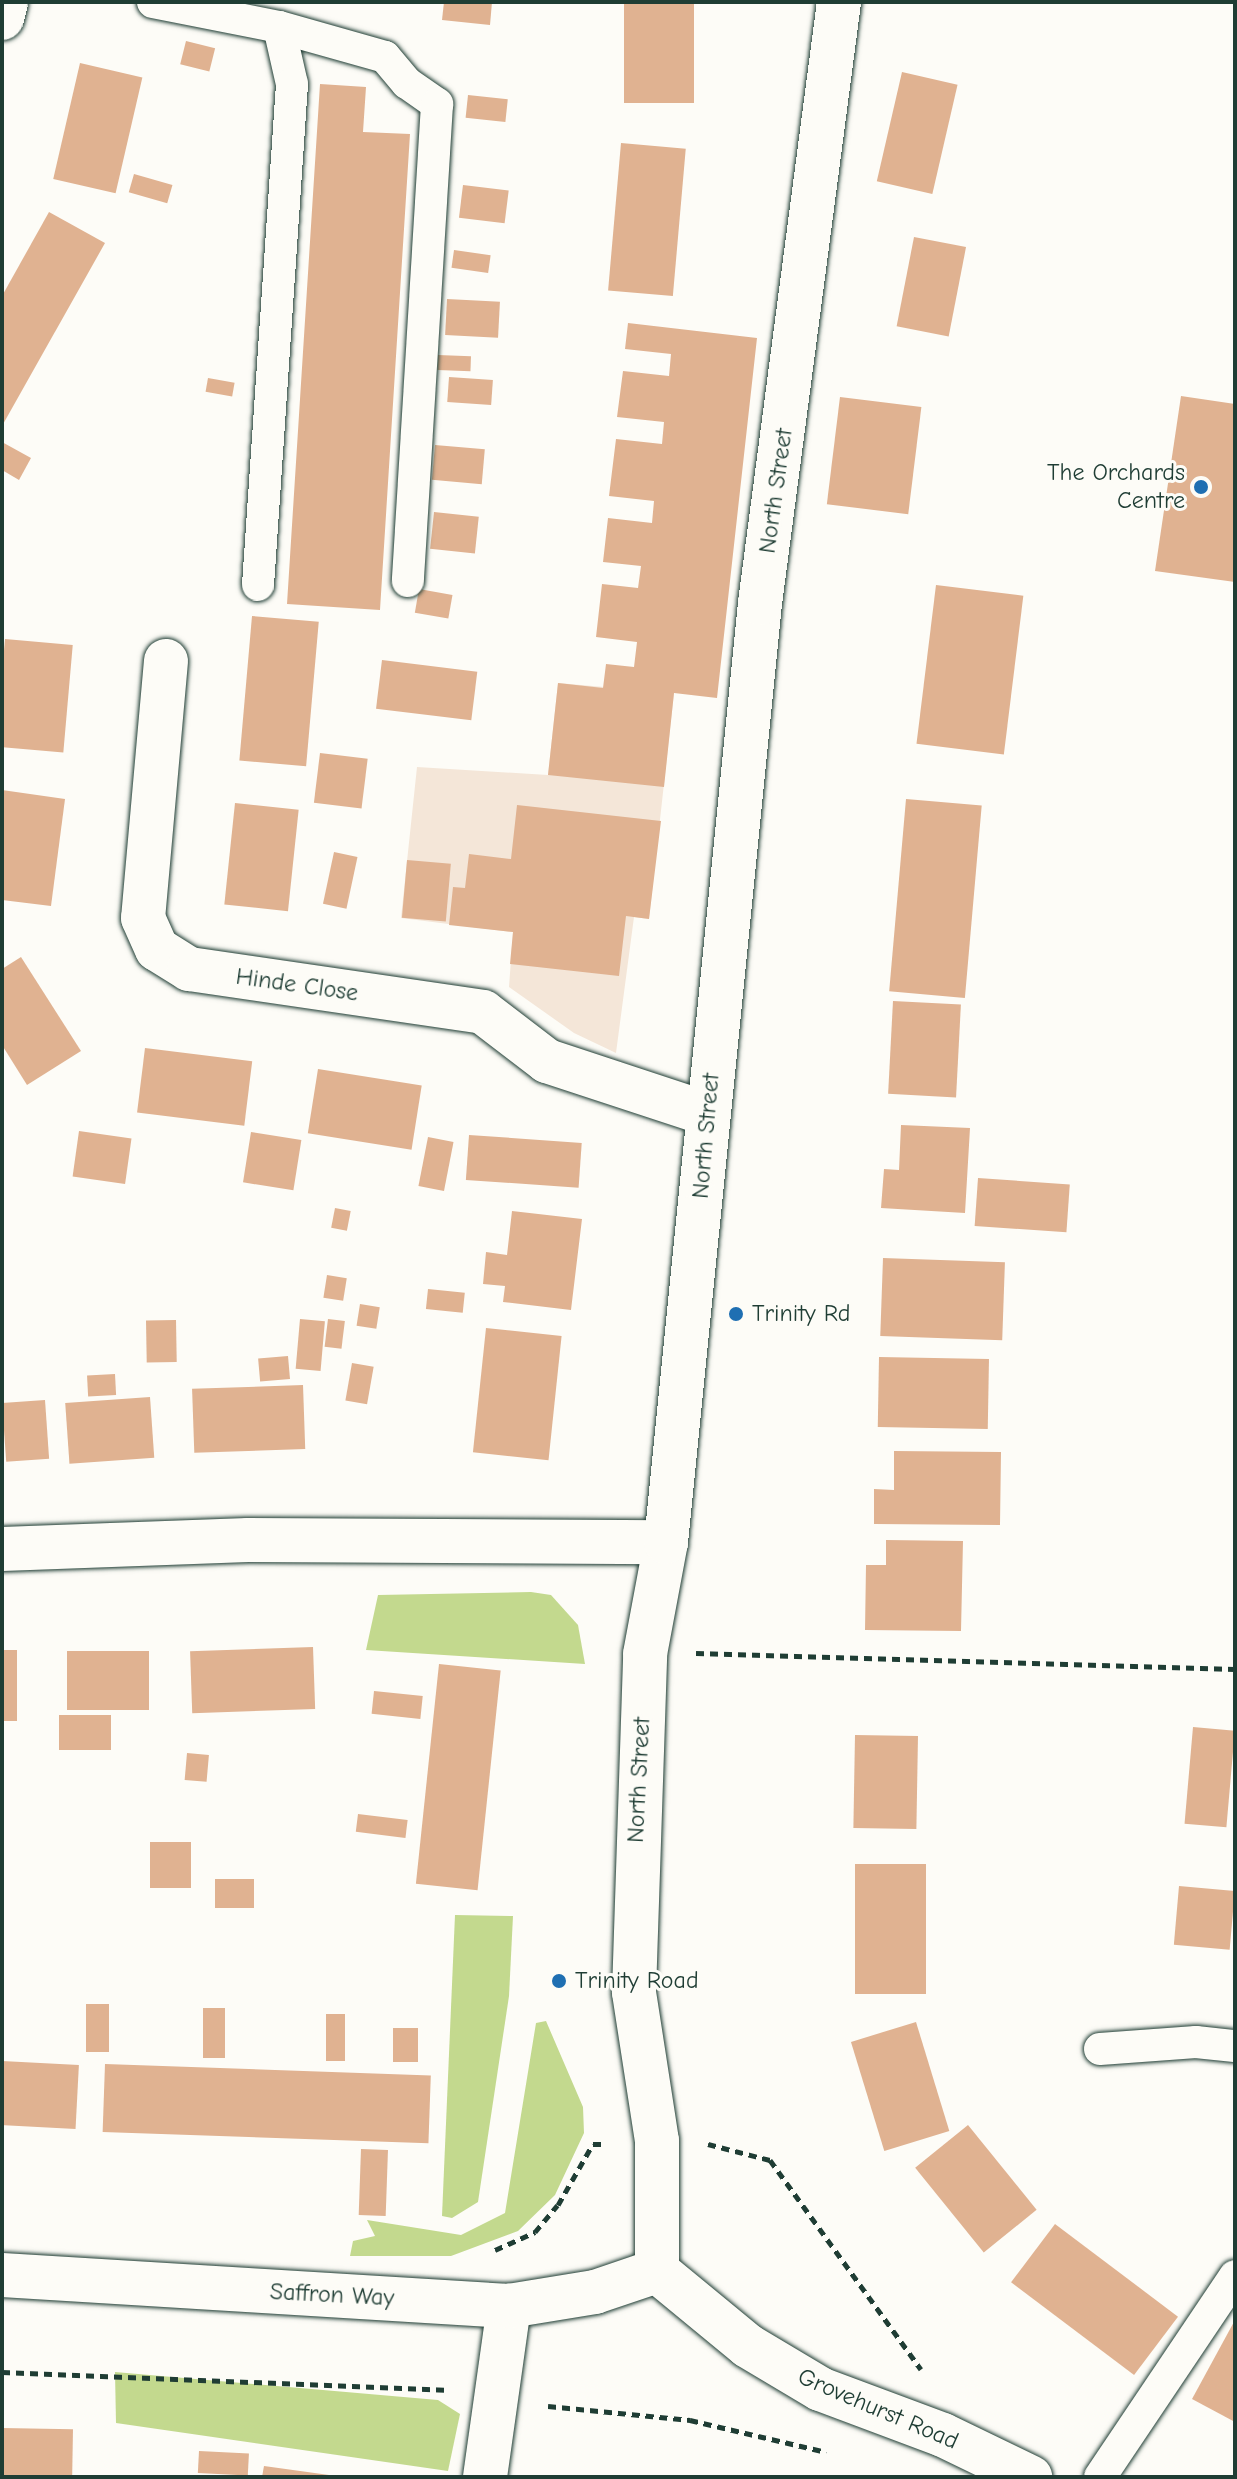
<!DOCTYPE html>
<style>
body{margin:0}
#map{position:relative;width:1237px;height:2479px;overflow:hidden;background:#fdfcf7;font-family:"Comic Neue",sans-serif}
div>[style]{position:absolute}
.built>*{inset:0;background:#f4e6d8}
.green>*{inset:0;background:#c3d98e}
.building>*{inset:0;background:#e0b291;transform-origin:0 0}
.path>*{height:5px;margin-top:-2.5px;transform-origin:0;background:repeating-linear-gradient(90deg,#1f3d34 0 8px,transparent 0 14px)}
.roads{filter:drop-shadow(0 0 2px #1f3d34) drop-shadow(0 0 2px #1f3d34)}
.lane>*{height:32px;margin:-16px;padding:0 16px;transform-origin:16px;border-radius:16px;background:#fdfcf7}
.street>*{height:44px;margin:-22px;padding:0 22px;transform-origin:22px;border-radius:22px;background:#fdfcf7}
.secondary>*{height:44px;margin:-22px;padding:0 22px;transform-origin:22px;border-radius:22px;background:#fdfcf7}
.dots>*{width:22px;height:22px;translate:-50% -50%;box-sizing:border-box;border:4px solid #fdfcf7;border-radius:50%}
span{translate:-50% -50%;white-space:nowrap;text-align:center;line-height:1.15;-webkit-text-stroke:6px #fdfcf7;paint-order:stroke}
.poi-label{font-size:24px;color:#1f3d34}
.right{translate:-100% -50%;text-align:right}
.left{translate:0 -50%;text-align:left}
.street-label{font-size:24px;color:#1f3d34}
.frame{position:absolute;inset:0;border:4px solid #1f3d34;pointer-events:none}
</style>
<div id="map">
<div class="built">
<i style="clip-path:polygon(558px 683px,674px 693px,649px 919px,634px 917px,616px 1053px,574px 1033px,509px 987px,513px 932px,401px 918px,417px 767px,548px 775px)"></i>
</div>
<div class="green">
<i style="clip-path:polygon(531px 1592px,551px 1595px,578px 1625px,585px 1664px,366px 1650px,378px 1595px)"></i>
<i style="clip-path:polygon(455px 1915px,513px 1916px,509px 1996px,478px 2202px,452px 2218px,442px 2216px)"></i>
<i style="clip-path:polygon(546px 2021px,583px 2107px,584px 2133px,555px 2195px,518px 2231px,451px 2256px,350px 2256px,353px 2241px,375px 2236px,367px 2220px,461px 2235px,505px 2213px,536px 2023px)"></i>
<i style="clip-path:polygon(115px 2372px,438px 2400px,460px 2414px,448px 2471px,116px 2423px)"></i>
</div>
<div class="building">
<i style="clip-path:polygon(444px 2px,492px 2px,490px 25px,442px 20px)"></i>
<i style="left:624px;top:2px;width:70px;height:101px"></i>
<i style="left:186px;top:41px;width:30px;height:24px;rotate:14deg"></i>
<i style="left:80px;top:63px;width:64px;height:119px;rotate:13deg"></i>
<i style="left:902px;top:72px;width:57px;height:112px;rotate:13deg"></i>
<i style="clip-path:polygon(320px 84px,366px 87px,363px 132px,410px 134px,380px 610px,287px 604px)"></i>
<i style="left:468px;top:95px;width:40px;height:23px;rotate:6deg"></i>
<i style="left:621px;top:143px;width:65px;height:148px;rotate:5deg"></i>
<i style="left:134px;top:174px;width:40px;height:19px;rotate:16deg"></i>
<i style="left:463px;top:185px;width:46px;height:33px;rotate:7deg"></i>
<i style="clip-path:polygon(49px 212px,105px 243px,2px 426px,2px 296px)"></i>
<i style="left:914px;top:237px;width:53px;height:91px;rotate:11deg"></i>
<i style="left:454px;top:250px;width:37px;height:18px;rotate:8deg"></i>
<i style="left:447px;top:299px;width:53px;height:36px;rotate:3deg"></i>
<i style="clip-path:polygon(628px 323px,757px 338px,717px 698px,674px 693px,664px 787px,548px 775px,558px 683px,603px 688px,606px 664px,634px 667px,637px 642px,596px 637px,602px 584px,638px 588px,641px 566px,603px 562px,608px 518px,652px 523px,654px 501px,609px 496px,616px 439px,662px 444px,664px 422px,617px 417px,623px 371px,669px 376px,671px 354px,625px 349px)"></i>
<i style="left:438px;top:355px;width:33px;height:15px;rotate:2deg"></i>
<i style="left:449px;top:377px;width:44px;height:25px;rotate:4deg"></i>
<i style="left:208px;top:378px;width:27px;height:14px;rotate:10deg"></i>
<i style="clip-path:polygon(1181px 396px,1235px 404px,1235px 582px,1155px 571px)"></i>
<i style="left:840px;top:397px;width:82px;height:108px;rotate:7deg"></i>
<i style="clip-path:polygon(2px 442px,31px 458px,19px 480px,2px 470px)"></i>
<i style="left:435px;top:445px;width:50px;height:35px;rotate:5deg"></i>
<i style="left:434px;top:512px;width:45px;height:37px;rotate:6deg"></i>
<i style="left:936px;top:585px;width:88px;height:160px;rotate:7deg"></i>
<i style="left:419px;top:589px;width:34px;height:24px;rotate:10deg"></i>
<i style="left:252px;top:616px;width:67px;height:145px;rotate:5deg"></i>
<i style="left:5px;top:639px;width:68px;height:108px;rotate:5deg"></i>
<i style="left:382px;top:660px;width:96px;height:49px;rotate:7deg"></i>
<i style="left:320px;top:753px;width:48px;height:50px;rotate:7deg"></i>
<i style="clip-path:polygon(2px 790px,65px 799px,51px 906px,2px 900px)"></i>
<i style="left:906px;top:799px;width:76px;height:193px;rotate:5deg"></i>
<i style="left:235px;top:803px;width:64px;height:102px;rotate:6deg"></i>
<i style="clip-path:polygon(517px 805px,661px 821px,649px 919px,626px 916px,619px 976px,510px 964px,513px 932px,449px 925px,453px 887px,465px 888px,469px 854px,511px 859px)"></i>
<i style="left:334px;top:852px;width:24px;height:53px;rotate:12deg"></i>
<i style="left:407px;top:860px;width:44px;height:58px;rotate:5deg"></i>
<i style="clip-path:polygon(21px 957px,81px 1051px,27px 1085px,2px 1045px,2px 969px)"></i>
<i style="left:893px;top:1001px;width:68px;height:93px;rotate:3deg"></i>
<i style="left:145px;top:1048px;width:108px;height:65px;rotate:7deg"></i>
<i style="left:318px;top:1069px;width:105px;height:65px;rotate:9deg"></i>
<i style="clip-path:polygon(901px 1125px,970px 1128px,965px 1213px,881px 1208px,884px 1169px,899px 1170px)"></i>
<i style="left:79px;top:1131px;width:53px;height:46px;rotate:8deg"></i>
<i style="left:251px;top:1132px;width:51px;height:51px;rotate:9deg"></i>
<i style="left:469px;top:1135px;width:113px;height:45px;rotate:4deg"></i>
<i style="left:428px;top:1137px;width:26px;height:50px;rotate:11deg"></i>
<i style="left:978px;top:1178px;width:92px;height:48px;rotate:4deg"></i>
<i style="left:335px;top:1208px;width:16px;height:20px;rotate:11deg"></i>
<i style="clip-path:polygon(512px 1211px,582px 1219px,571px 1310px,503px 1302px,505px 1286px,483px 1284px,486px 1252px,507px 1255px)"></i>
<i style="left:883px;top:1258px;width:122px;height:78px;rotate:2deg"></i>
<i style="left:327px;top:1275px;width:20px;height:23px;rotate:9deg"></i>
<i style="left:428px;top:1289px;width:37px;height:20px;rotate:6deg"></i>
<i style="left:360px;top:1304px;width:20px;height:22px;rotate:9deg"></i>
<i style="left:300px;top:1319px;width:25px;height:50px;rotate:5deg"></i>
<i style="left:328px;top:1319px;width:17px;height:28px;rotate:7deg"></i>
<i style="left:176px;top:1320px;width:42px;height:30px;rotate:89deg"></i>
<i style="left:486px;top:1328px;width:76px;height:125px;rotate:6deg"></i>
<i style="left:288px;top:1356px;width:23px;height:30px;rotate:85deg"></i>
<i style="left:879px;top:1357px;width:110px;height:70px;rotate:1deg"></i>
<i style="left:352px;top:1363px;width:22px;height:38px;rotate:10deg"></i>
<i style="left:115px;top:1374px;width:21px;height:28px;rotate:87deg"></i>
<i style="left:303px;top:1385px;width:64px;height:111px;rotate:88deg"></i>
<i style="left:150px;top:1397px;width:61px;height:85px;rotate:86deg"></i>
<i style="left:45px;top:1400px;width:59px;height:43px;rotate:86deg"></i>
<i style="clip-path:polygon(894px 1451px,1001px 1452px,1000px 1525px,874px 1524px,874px 1489px,894px 1490px)"></i>
<i style="clip-path:polygon(886px 1540px,963px 1541px,961px 1631px,865px 1630px,866px 1565px,886px 1565px)"></i>
<i style="left:313px;top:1647px;width:62px;height:123px;rotate:88deg"></i>
<i style="left:2px;top:1650px;width:15px;height:71px"></i>
<i style="left:67px;top:1651px;width:82px;height:59px"></i>
<i style="left:439px;top:1664px;width:62px;height:221px;rotate:6deg"></i>
<i style="left:374px;top:1691px;width:49px;height:23px;rotate:6deg"></i>
<i style="left:111px;top:1715px;width:35px;height:52px;rotate:90deg"></i>
<i style="left:1193px;top:1727px;width:42px;height:97px;rotate:5deg"></i>
<i style="left:855px;top:1735px;width:63px;height:93px;rotate:1deg"></i>
<i style="left:187px;top:1753px;width:22px;height:27px;rotate:5deg"></i>
<i style="left:358px;top:1814px;width:50px;height:18px;rotate:7deg"></i>
<i style="left:150px;top:1842px;width:41px;height:46px"></i>
<i style="left:855px;top:1864px;width:71px;height:130px"></i>
<i style="left:215px;top:1879px;width:39px;height:29px"></i>
<i style="left:1179px;top:1886px;width:56px;height:59px;rotate:5deg"></i>
<i style="left:86px;top:2004px;width:23px;height:48px"></i>
<i style="left:203px;top:2008px;width:22px;height:50px"></i>
<i style="left:345px;top:2014px;width:47px;height:19px;rotate:90deg"></i>
<i style="left:916px;top:2022px;width:114px;height:68px;rotate:73deg"></i>
<i style="left:393px;top:2028px;width:25px;height:34px"></i>
<i style="left:2px;top:2061px;width:77px;height:64px;rotate:3deg"></i>
<i style="left:105px;top:2064px;width:326px;height:68px;rotate:2deg"></i>
<i style="left:968px;top:2125px;width:109px;height:68px;rotate:51deg"></i>
<i style="left:361px;top:2149px;width:27px;height:66px;rotate:2deg"></i>
<i style="left:1055px;top:2224px;width:154px;height:73px;rotate:37deg"></i>
<i style="clip-path:polygon(1235px 2320px,1235px 2422px,1192px 2399px)"></i>
<i style="left:2px;top:2428px;width:71px;height:49px;rotate:1deg"></i>
<i style="left:199px;top:2451px;width:50px;height:22px;rotate:3deg"></i>
<i style="clip-path:polygon(264px 2466px,329px 2475px,328px 2477px,262px 2477px)"></i>
</div>
<div class="path">
<i style="left:696px;top:1653px;width:539px;rotate:1.7deg"></i>
<i style="left:708px;top:2144px;width:64px;rotate:14.5deg"></i>
<i style="left:770px;top:2160px;width:258px;rotate:54.2deg"></i>
<i style="left:495px;top:2250px;width:44px;rotate:-24.2deg"></i>
<i style="left:535px;top:2232px;width:35px;rotate:-50deg"></i>
<i style="left:558px;top:2205px;width:70px;rotate:-60.2deg"></i>
<i style="left:593px;top:2144px;width:13px"></i>
<i style="left:2px;top:2372px;width:443px;rotate:2.3deg"></i>
<i style="left:548px;top:2406px;width:143px;rotate:5.6deg"></i>
<i style="left:690px;top:2420px;width:140px;rotate:13.2deg"></i>
</div>
<div class="roads">
<div class="lane">
<i style="left:153px;top:2px;width:128px;rotate:11.2deg"></i>
<i style="left:279px;top:27px;width:58px;rotate:77.2deg"></i>
<i style="left:292px;top:84px;width:502px;rotate:93.88deg"></i>
<i style="left:279px;top:27px;width:110px;rotate:15.8deg"></i>
<i style="left:385px;top:57px;width:34px;rotate:50deg"></i>
<i style="left:407px;top:83px;width:37px;rotate:35deg"></i>
<i style="left:437px;top:104px;width:478px;rotate:93.5deg"></i>
<i style="left:1100px;top:2049px;width:96px;rotate:-4.2deg"></i>
<i style="left:1196px;top:2042px;width:39px;rotate:6deg"></i>
<i style="left:1100px;top:2477px;width:242px;rotate:-56.1deg"></i>
</div>
<div class="street">
<i style="left:2px;top:18px;width:16px;rotate:-76deg"></i>
<i style="left:166px;top:661px;width:258px;rotate:95.1deg"></i>
<i style="left:143px;top:918px;width:34px;rotate:66deg"></i>
<i style="left:157px;top:949px;width:38px;rotate:32deg"></i>
<i style="left:189px;top:969px;width:297px;rotate:8.3deg"></i>
<i style="left:483px;top:1012px;width:81px;rotate:37.4deg"></i>
<i style="left:547px;top:1061px;width:169px;rotate:18.2deg"></i>
<i style="left:2px;top:1549px;width:246px;rotate:-2.1deg"></i>
<i style="left:248px;top:1540px;width:418px;rotate:0.3deg"></i>
<i style="left:657px;top:2271px;width:130px;rotate:-90deg"></i>
<i style="left:657px;top:2141px;width:151px;rotate:-98.8deg"></i>
<i style="left:634px;top:1992px;width:338px;rotate:-88.1deg"></i>
<i style="left:645px;top:1654px;width:114px;rotate:-79.4deg"></i>
<i style="left:666px;top:1542px;width:944px;rotate:-84.28deg"></i>
<i style="left:760px;top:603px;width:606px;rotate:-82.51deg"></i>
<i style="left:485px;top:2477px;width:173px;rotate:-82deg"></i>
</div>
<div class="secondary">
<i style="left:2px;top:2275px;width:508px;rotate:3.5deg"></i>
<i style="left:509px;top:2306px;width:87px;rotate:-9.2deg"></i>
<i style="left:595px;top:2292px;width:65px;rotate:-18.7deg"></i>
<i style="left:657px;top:2271px;width:118px;rotate:39.5deg"></i>
<i style="left:748px;top:2346px;width:84px;rotate:30.8deg"></i>
<i style="left:820px;top:2389px;width:131px;rotate:20.5deg"></i>
<i style="left:943px;top:2435px;width:97px;rotate:25.8deg"></i>
</div>
</div>
<div class="dots">
<i style="left:1201px;top:487px;background:#1f6fb2"></i>
<i style="left:736px;top:1314px;background:#1f6fb2"></i>
<i style="left:559px;top:1981px;background:#1f6fb2"></i>
</div>
<div class="poi-label">
<span class="right" style="left:1185px;top:487px">The Orchards<br>Centre</span>
<span class="left" style="left:752px;top:1314px">Trinity Rd</span>
<span class="left" style="left:575px;top:1981px">Trinity Road</span>
</div>
<div class="street-label">
<span style="left:776px;top:491px;rotate:-82deg">North Street</span>
<span style="left:297px;top:985px;rotate:8deg">Hinde Close</span>
<span style="left:706px;top:1136px;rotate:-85deg">North Street</span>
<span style="left:639px;top:1780px;rotate:-87deg">North Street</span>
<span style="left:332px;top:2295px;rotate:3deg">Saffron Way</span>
<span style="left:878px;top:2409px;rotate:23deg">Grovehurst Road</span>
</div>
<div class="frame"></div>
</div>
